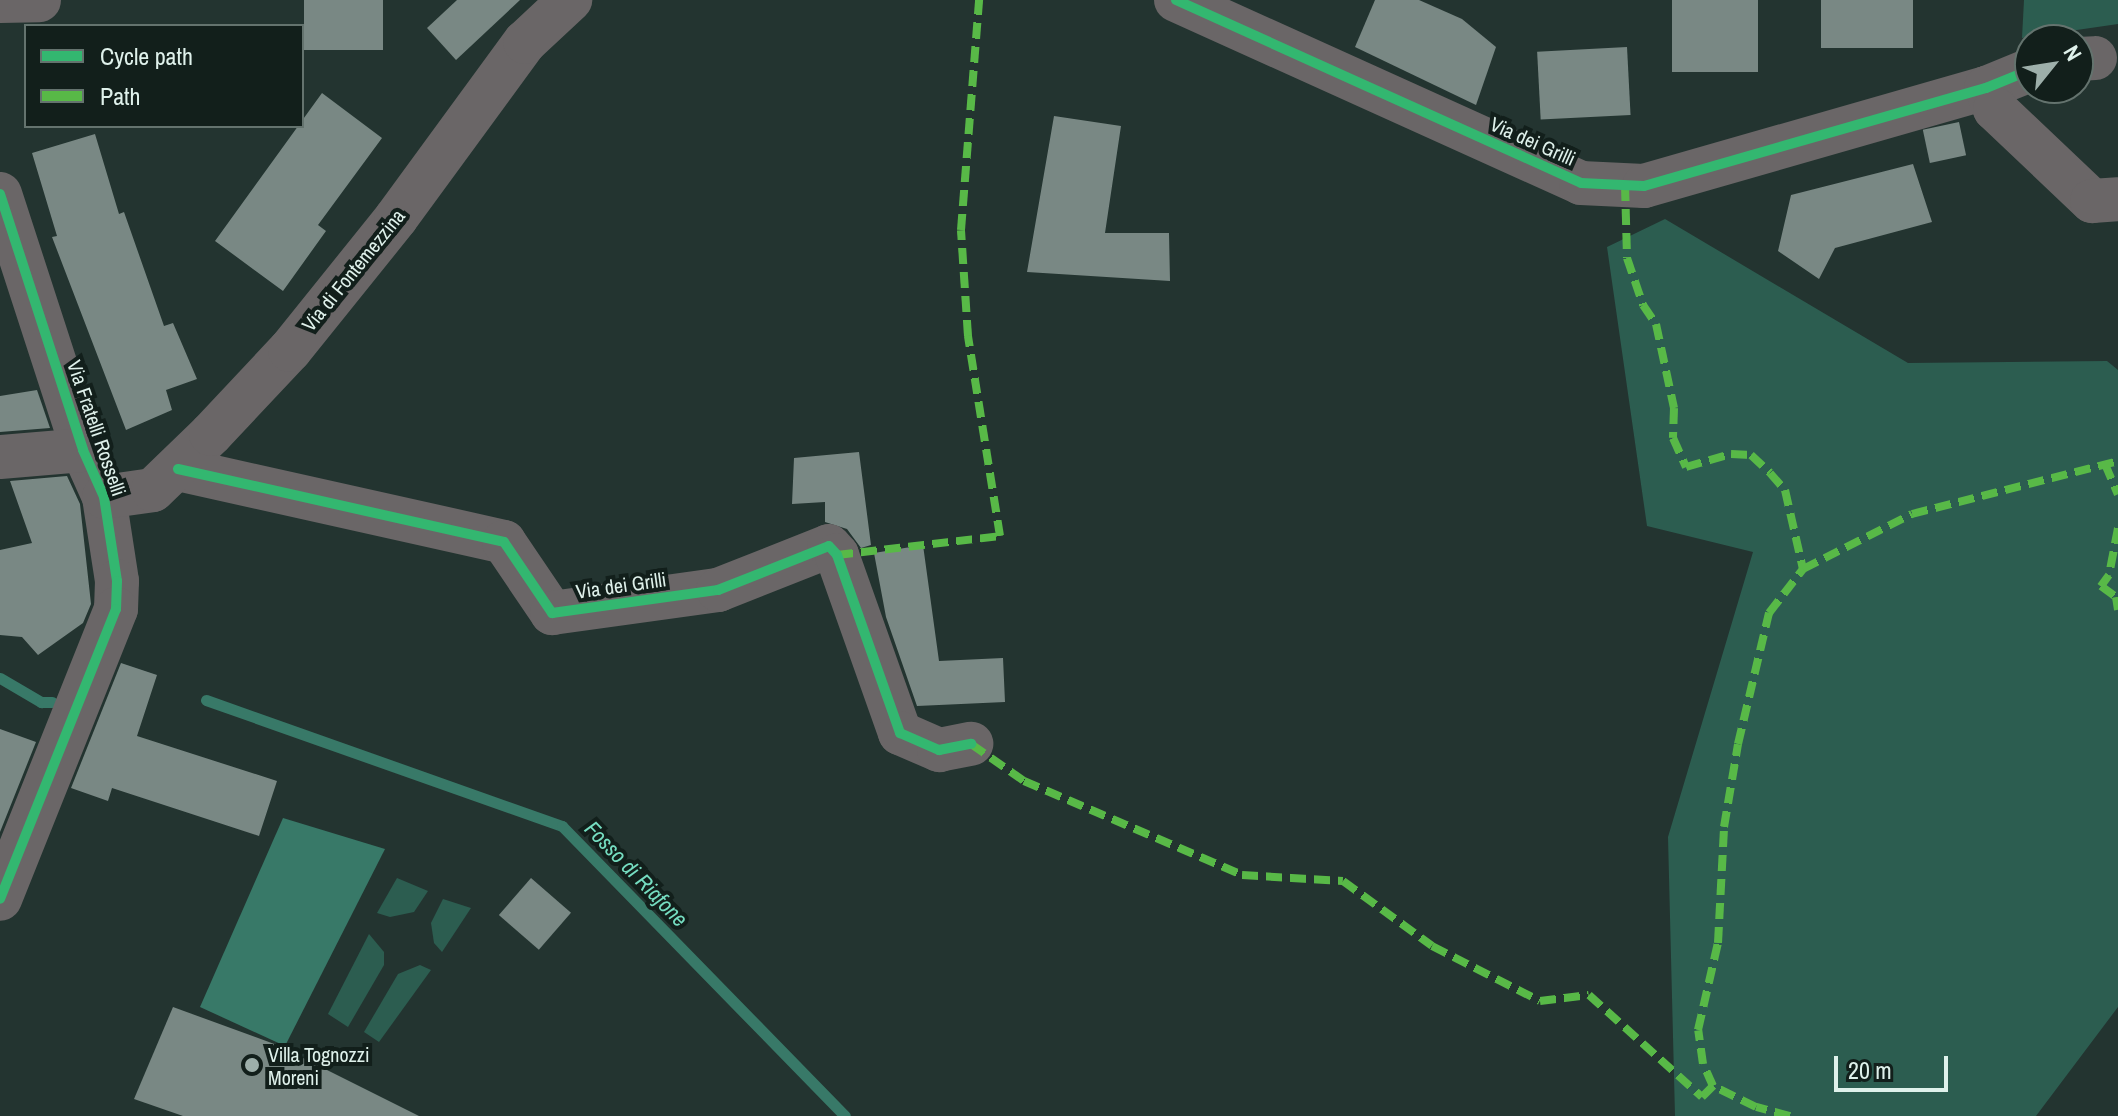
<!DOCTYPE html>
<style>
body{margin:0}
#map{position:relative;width:2118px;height:1116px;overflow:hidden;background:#233430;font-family:"Archivo Narrow",sans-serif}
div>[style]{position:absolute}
.green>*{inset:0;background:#2c5d50}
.water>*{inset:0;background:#387968}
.stream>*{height:11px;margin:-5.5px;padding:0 5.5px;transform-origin:5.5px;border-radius:5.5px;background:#387968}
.building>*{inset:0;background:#798884;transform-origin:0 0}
.minor>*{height:44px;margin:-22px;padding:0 22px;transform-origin:22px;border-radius:22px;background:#6a6667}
.quiet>*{height:8px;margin-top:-4px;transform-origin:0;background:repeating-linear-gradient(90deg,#58b947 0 16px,transparent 0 24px)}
.cycleway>*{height:10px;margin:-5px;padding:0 5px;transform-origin:5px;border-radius:5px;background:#33b770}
.dots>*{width:22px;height:22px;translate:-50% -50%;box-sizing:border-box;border:4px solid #121f1b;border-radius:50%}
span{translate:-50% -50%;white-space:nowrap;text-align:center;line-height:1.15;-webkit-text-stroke:8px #121f1b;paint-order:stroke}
.street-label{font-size:20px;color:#dff1eb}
.poi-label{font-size:20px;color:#dff1eb}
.left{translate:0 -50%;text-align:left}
.water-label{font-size:22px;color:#75ddc1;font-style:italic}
.legend{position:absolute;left:24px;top:24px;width:280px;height:104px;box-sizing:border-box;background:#121f1b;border:2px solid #64736e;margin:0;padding:10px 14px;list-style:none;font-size:24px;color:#dff1eb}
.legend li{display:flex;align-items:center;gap:16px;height:40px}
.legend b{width:40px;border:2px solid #64736e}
.north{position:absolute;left:2014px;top:24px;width:80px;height:80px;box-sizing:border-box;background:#121f1b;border:2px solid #64736e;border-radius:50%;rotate:60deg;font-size:22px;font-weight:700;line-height:32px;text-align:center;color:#dff1eb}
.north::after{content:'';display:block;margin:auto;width:28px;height:36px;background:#9dafaa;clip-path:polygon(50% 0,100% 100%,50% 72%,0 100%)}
.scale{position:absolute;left:1834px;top:1056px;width:114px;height:36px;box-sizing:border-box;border:4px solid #dff1eb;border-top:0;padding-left:10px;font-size:24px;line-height:28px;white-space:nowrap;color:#dff1eb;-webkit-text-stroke:6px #121f1b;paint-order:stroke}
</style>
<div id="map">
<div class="green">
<i style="clip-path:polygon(2024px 0,2118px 0,2118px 24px,2022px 38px)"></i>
<i style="clip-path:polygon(1665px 219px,1908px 363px,2107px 361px,2118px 370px,2118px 1007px,2036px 1116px,1675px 1116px,1668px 837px,1753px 552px,1647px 526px,1607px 247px)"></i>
<i style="clip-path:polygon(397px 878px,428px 891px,414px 912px,390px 917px,377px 913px)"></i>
<i style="clip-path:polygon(443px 899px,471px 908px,442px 952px,434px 943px,431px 923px)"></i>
<i style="clip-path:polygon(369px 934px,384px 952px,384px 965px,348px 1027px,328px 1014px)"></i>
<i style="clip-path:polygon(420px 965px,431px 970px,379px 1042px,364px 1032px,398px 974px)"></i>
</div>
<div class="water">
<i style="clip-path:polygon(283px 818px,385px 849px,285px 1046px,200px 1007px)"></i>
</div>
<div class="stream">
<i style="left:0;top:678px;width:48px;rotate:30.3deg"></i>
<i style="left:41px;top:702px;width:11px"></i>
<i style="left:206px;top:700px;width:378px;rotate:19.5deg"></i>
<i style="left:562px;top:826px;width:405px;rotate:45.7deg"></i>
</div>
<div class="building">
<i style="left:304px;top:0;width:79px;height:50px"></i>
<i style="clip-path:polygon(457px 0,520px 0,456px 60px,427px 28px)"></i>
<i style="clip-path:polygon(1375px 0,1419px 0,1462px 19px,1496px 47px,1476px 105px,1355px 47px)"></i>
<i style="left:1672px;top:0;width:86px;height:72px"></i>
<i style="left:1821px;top:0;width:92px;height:48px"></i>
<i style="left:1627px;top:47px;width:68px;height:90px;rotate:87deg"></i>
<i style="clip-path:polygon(322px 93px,382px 138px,318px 225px,326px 231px,283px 291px,215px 241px)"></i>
<i style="clip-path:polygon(1054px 116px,1121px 126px,1105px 233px,1169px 233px,1170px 281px,1027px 272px)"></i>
<i style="left:1959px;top:122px;width:34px;height:37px;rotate:78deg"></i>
<i style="clip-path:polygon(95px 134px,119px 214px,124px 212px,164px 326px,173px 323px,197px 379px,166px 390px,172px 410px,126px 430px,52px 237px,57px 236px,32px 153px)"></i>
<i style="clip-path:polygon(1913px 164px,1932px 222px,1835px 248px,1819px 279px,1778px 251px,1791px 195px)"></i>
<i style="clip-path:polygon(37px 390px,50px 428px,0 432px,0 396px)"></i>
<i style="clip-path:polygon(859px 452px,871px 545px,861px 548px,847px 529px,825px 522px,825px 502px,792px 504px,794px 458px)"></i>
<i style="clip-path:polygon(67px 476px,80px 504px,91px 604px,83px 623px,38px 655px,22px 637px,0 635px,0 550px,32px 543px,10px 481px)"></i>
<i style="clip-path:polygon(923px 545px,939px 661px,1003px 658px,1005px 702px,917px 706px,886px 617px,874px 553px)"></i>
<i style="clip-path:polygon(121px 663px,157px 675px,137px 736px,277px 781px,259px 836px,112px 788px,108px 801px,71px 788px)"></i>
<i style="clip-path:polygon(0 729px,36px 742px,0 832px)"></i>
<i style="left:531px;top:878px;width:53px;height:49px;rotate:41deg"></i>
<i style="clip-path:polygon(173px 1007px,277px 1045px,419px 1116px,183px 1116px,134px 1099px)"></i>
</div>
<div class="minor">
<i style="left:1176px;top:0;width:444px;rotate:24.3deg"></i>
<i style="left:1581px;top:183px;width:63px;rotate:2.7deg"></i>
<i style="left:1644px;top:186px;width:356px;rotate:-16deg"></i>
<i style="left:1986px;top:88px;width:48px;rotate:-22.2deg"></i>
<i style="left:0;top:1px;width:39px;rotate:-1deg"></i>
<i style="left:2078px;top:59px;width:17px;rotate:-3deg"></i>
<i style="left:1986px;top:88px;width:23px;rotate:67deg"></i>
<i style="left:1995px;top:109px;width:134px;rotate:43.5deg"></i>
<i style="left:2092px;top:201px;width:26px;rotate:-4deg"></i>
<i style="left:0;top:194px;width:269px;rotate:72deg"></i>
<i style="left:83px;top:450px;width:51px;rotate:65.9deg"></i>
<i style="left:104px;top:497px;width:85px;rotate:81.2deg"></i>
<i style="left:117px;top:581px;width:28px;rotate:92deg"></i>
<i style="left:116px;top:609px;width:312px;rotate:111.8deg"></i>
<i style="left:0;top:457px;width:83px;rotate:-4.8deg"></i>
<i style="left:178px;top:469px;width:334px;rotate:12.6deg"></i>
<i style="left:504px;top:542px;width:86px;rotate:55.9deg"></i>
<i style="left:552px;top:613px;width:168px;rotate:-7.9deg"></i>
<i style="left:718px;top:590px;width:119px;rotate:-21.6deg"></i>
<i style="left:829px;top:546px;width:12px;rotate:48deg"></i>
<i style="left:837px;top:555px;width:189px;rotate:70.5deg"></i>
<i style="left:900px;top:733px;width:43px;rotate:23.6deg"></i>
<i style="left:939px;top:750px;width:33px;rotate:-11deg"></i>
<i style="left:104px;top:497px;width:49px;rotate:-8.1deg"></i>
<i style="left:153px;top:490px;width:81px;rotate:-44deg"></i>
<i style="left:211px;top:434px;width:115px;rotate:-46.8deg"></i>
<i style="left:290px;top:350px;width:169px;rotate:-51.2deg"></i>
<i style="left:396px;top:218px;width:218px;rotate:-53.8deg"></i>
<i style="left:525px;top:42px;width:62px;rotate:-43deg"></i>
</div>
<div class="quiet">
<i style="left:1625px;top:185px;width:73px;rotate:88.4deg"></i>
<i style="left:1627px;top:258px;width:50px;rotate:71.2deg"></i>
<i style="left:1643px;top:305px;width:23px;rotate:56deg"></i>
<i style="left:1656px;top:324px;width:86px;rotate:77.9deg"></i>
<i style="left:1674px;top:408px;width:30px;rotate:92deg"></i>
<i style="left:1673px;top:438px;width:32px;rotate:66deg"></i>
<i style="left:1686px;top:467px;width:47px;rotate:-16.1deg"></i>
<i style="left:1731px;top:454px;width:20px;rotate:3deg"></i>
<i style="left:1751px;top:455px;width:26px;rotate:43deg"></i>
<i style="left:1770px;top:473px;width:23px;rotate:49deg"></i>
<i style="left:1785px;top:490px;width:81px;rotate:77.2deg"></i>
<i style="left:2105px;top:464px;width:33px;rotate:67deg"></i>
<i style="left:2118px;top:528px;width:48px;rotate:100.8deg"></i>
<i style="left:2109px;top:575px;width:14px;rotate:126deg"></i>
<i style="left:2101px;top:586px;width:19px;rotate:36deg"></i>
<i style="left:2116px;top:597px;width:13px;rotate:81deg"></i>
<i style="left:837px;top:555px;width:164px;rotate:-6.6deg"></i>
<i style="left:1000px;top:536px;width:203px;rotate:-99.1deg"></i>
<i style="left:968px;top:336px;width:106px;rotate:-93.8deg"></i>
<i style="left:961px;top:230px;width:231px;rotate:-85.5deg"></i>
<i style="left:971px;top:744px;width:65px;rotate:34.9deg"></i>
<i style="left:1024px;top:781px;width:237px;rotate:23.3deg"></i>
<i style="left:1242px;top:875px;width:101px;rotate:3.4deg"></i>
<i style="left:1343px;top:881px;width:110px;rotate:36.1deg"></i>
<i style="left:1432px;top:946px;width:121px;rotate:27deg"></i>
<i style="left:1540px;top:1001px;width:49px;rotate:-7deg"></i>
<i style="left:1589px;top:995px;width:152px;rotate:42.1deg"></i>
<i style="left:1702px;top:1097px;width:16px;rotate:-45deg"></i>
<i style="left:1790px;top:1116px;width:35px;rotate:-165deg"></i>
<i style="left:1756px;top:1107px;width:48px;rotate:-154deg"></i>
<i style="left:1713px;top:1086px;width:24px;rotate:-114deg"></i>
<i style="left:1703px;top:1064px;width:34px;rotate:-98deg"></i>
<i style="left:1698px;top:1030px;width:89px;rotate:-77.1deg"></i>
<i style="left:1718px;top:943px;width:116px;rotate:-87deg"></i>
<i style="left:1724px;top:827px;width:84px;rotate:-80.4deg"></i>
<i style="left:1738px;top:744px;width:135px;rotate:-76.7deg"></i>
<i style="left:1769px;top:613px;width:56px;rotate:-52.3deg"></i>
<i style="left:1803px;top:569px;width:122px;rotate:-26.8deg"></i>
<i style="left:1912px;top:514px;width:213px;rotate:-14.4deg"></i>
</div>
<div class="cycleway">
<i style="left:1176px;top:0;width:444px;rotate:24.3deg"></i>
<i style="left:1581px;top:183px;width:63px;rotate:2.7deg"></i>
<i style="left:1644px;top:186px;width:356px;rotate:-16deg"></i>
<i style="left:1986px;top:88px;width:48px;rotate:-22.2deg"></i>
<i style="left:0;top:194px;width:269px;rotate:72deg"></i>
<i style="left:83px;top:450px;width:51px;rotate:65.9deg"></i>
<i style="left:104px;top:497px;width:85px;rotate:81.2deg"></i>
<i style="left:117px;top:581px;width:28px;rotate:92deg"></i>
<i style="left:116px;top:609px;width:312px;rotate:111.8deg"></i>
<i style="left:178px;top:469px;width:334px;rotate:12.6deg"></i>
<i style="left:504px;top:542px;width:86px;rotate:55.9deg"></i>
<i style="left:552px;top:613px;width:168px;rotate:-7.9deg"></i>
<i style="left:718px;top:590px;width:119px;rotate:-21.6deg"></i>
<i style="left:829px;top:546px;width:12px;rotate:48deg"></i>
<i style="left:837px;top:555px;width:189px;rotate:70.5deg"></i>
<i style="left:900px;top:733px;width:43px;rotate:23.6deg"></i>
<i style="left:939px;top:750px;width:33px;rotate:-11deg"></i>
</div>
<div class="dots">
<i style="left:252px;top:1065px;background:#9dafaa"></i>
</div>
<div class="street-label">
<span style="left:1533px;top:141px;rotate:24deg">Via dei Grilli</span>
<span style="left:353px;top:270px;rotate:-51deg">Via di Fontemezzina</span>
<span style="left:97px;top:428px;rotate:71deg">Via Fratelli Rosselli</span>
<span style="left:621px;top:585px;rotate:-8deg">Via dei Grilli</span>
</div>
<div class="poi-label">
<span class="left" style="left:268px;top:1066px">Villa Tognozzi<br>Moreni</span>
</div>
<div class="water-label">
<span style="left:636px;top:874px;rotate:46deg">Fosso di Riafone</span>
</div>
<ul class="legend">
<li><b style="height:10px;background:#33b770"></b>Cycle path</li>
<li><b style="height:10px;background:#58b947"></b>Path</li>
</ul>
<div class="north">N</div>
<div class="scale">20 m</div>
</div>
